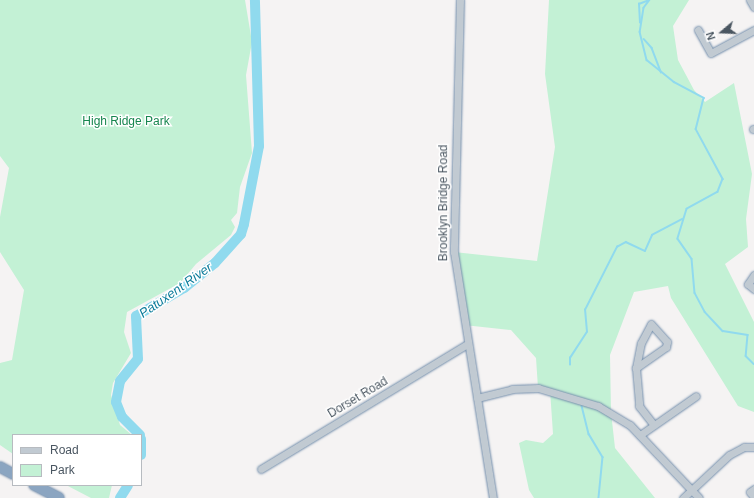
<!DOCTYPE html>
<style>
body{margin:0}
#map{position:relative;width:754px;height:498px;overflow:hidden;background:#f5f3f3;font-family:Arial,sans-serif}
div>[style]{position:absolute}
.green>*{inset:0;background:#c3f1d5}
.stream>*{height:1.5px;margin:-0.75px;padding:0 0.75px;transform-origin:0.75px;border-radius:0.75px;background:#90daee}
.river>*{height:10px;margin:-5px;padding:0 5px;transform-origin:5px;border-radius:5px;background:#90daee}
.roads{filter:drop-shadow(0 0 1px #7690ad) drop-shadow(0 0 1px #7690ad)}
.minor>*{height:7px;margin:-3.5px;padding:0 3.5px;transform-origin:3.5px;border-radius:3.5px;background:#c1cad2}
.highway>*{height:10px;margin:-5px;padding:0 5px;transform-origin:5px;border-radius:5px;background:#8ba5c1}
span{translate:-50% -50%;white-space:nowrap;text-align:center;line-height:1.15;-webkit-text-stroke:3px #fff;paint-order:stroke}
.park-label{font-size:12px;color:#17864f}
.street-label{font-size:12px;color:#4a5661}
.water-label{font-size:13px;color:#0c7c9b;font-style:italic}
.legend{position:absolute;left:12px;top:434px;width:130px;height:52px;box-sizing:border-box;background:#fff;border:1px solid #b7bbc0;margin:0;padding:5px 7px;list-style:none;font-size:12px;color:#4a5661}
.legend li{display:flex;align-items:center;gap:8px;height:20px}
.legend b{width:20px;border:1px solid #b7bbc0}
.north{position:absolute;left:702px;top:12px;width:40px;height:40px;-webkit-text-stroke:3px #fff;paint-order:stroke;rotate:251deg;font-size:11px;font-weight:700;line-height:16px;text-align:center;color:#4a5661}
.north::after{content:'';display:block;margin:auto;width:14px;height:18px;background:#4a5661;clip-path:polygon(50% 0,100% 100%,50% 72%,0 100%)}
</style>
<div id="map">
<div class="green">
<i style="clip-path:polygon(0 0,245px 0,252px 42px,246px 75px,252px 153px,240px 187px,237px 213px,231px 220px,235px 227px,231px 235px,196px 264px,180px 283px,127px 312px,124px 332px,131px 353px,113px 383px,111px 395px,120px 425px,132px 435px,13px 435px,13px 454px,0 445px,0 363px,12px 360px,24px 290px,0 252px,0 217px,9px 168px,0 156px)"></i>
<i style="clip-path:polygon(549px 0,689px 0,673px 26px,678px 60px,694px 90px,705px 102px,734px 83px,752px 174px,746px 219px,748px 247px,725px 264px,754px 322px,754px 412px,738px 406px,671px 298px,668px 286px,634px 292px,610px 355px,611px 412px,615px 448px,655px 498px,534px 498px,529px 490px,519px 443px,526px 440px,543px 443px,553px 434px,550px 390px,538px 388px,536px 358px,511px 330px,464px 325px,454px 252px,537px 261px,555px 147px,545px 74px)"></i>
<i style="clip-path:polygon(66px 485px,112px 485px,109px 498px,91px 498px)"></i>
</div>
<div class="stream">
<i style="left:650px;top:0;width:10px;rotate:127deg"></i>
<i style="left:644px;top:8px;width:24px;rotate:99deg"></i>
<i style="left:640px;top:32px;width:29px;rotate:76deg"></i>
<i style="left:647px;top:60px;width:35px;rotate:39deg"></i>
<i style="left:674px;top:82px;width:34px;rotate:28deg"></i>
<i style="left:704px;top:98px;width:32px;rotate:104deg"></i>
<i style="left:696px;top:129px;width:57px;rotate:61.6deg"></i>
<i style="left:723px;top:179px;width:14px;rotate:111deg"></i>
<i style="left:718px;top:192px;width:35px;rotate:151deg"></i>
<i style="left:687px;top:209px;width:31px;rotate:107deg"></i>
<i style="left:678px;top:239px;width:24px;rotate:55deg"></i>
<i style="left:692px;top:259px;width:34px;rotate:85deg"></i>
<i style="left:695px;top:293px;width:21px;rotate:62deg"></i>
<i style="left:705px;top:312px;width:26px;rotate:47deg"></i>
<i style="left:723px;top:331px;width:25px;rotate:9deg"></i>
<i style="left:748px;top:335px;width:21px;rotate:95deg"></i>
<i style="left:746px;top:356px;width:11px;rotate:45deg"></i>
<i style="left:640px;top:23px;width:19px;rotate:-93deg"></i>
<i style="left:639px;top:4px;width:9px;rotate:-21deg"></i>
<i style="left:644px;top:39px;width:12px;rotate:48deg"></i>
<i style="left:652px;top:48px;width:26px;rotate:69deg"></i>
<i style="left:570px;top:365px;width:7px;rotate:-90deg"></i>
<i style="left:570px;top:358px;width:31px;rotate:-57deg"></i>
<i style="left:587px;top:332px;width:22px;rotate:-95deg"></i>
<i style="left:585px;top:310px;width:71px;rotate:-63.1deg"></i>
<i style="left:617px;top:247px;width:10px;rotate:-29deg"></i>
<i style="left:626px;top:242px;width:21px;rotate:25deg"></i>
<i style="left:645px;top:251px;width:17px;rotate:-66deg"></i>
<i style="left:652px;top:235px;width:34px;rotate:-28deg"></i>
<i style="left:582px;top:406px;width:29px;rotate:76deg"></i>
<i style="left:589px;top:434px;width:27px;rotate:59deg"></i>
<i style="left:603px;top:457px;width:41px;rotate:95.6deg"></i>
</div>
<div class="river">
<i style="left:140px;top:435px;width:25px;rotate:-135deg"></i>
<i style="left:122px;top:417px;width:16px;rotate:-112deg"></i>
<i style="left:116px;top:402px;width:21px;rotate:-79deg"></i>
<i style="left:120px;top:381px;width:28px;rotate:-51deg"></i>
<i style="left:138px;top:359px;width:43px;rotate:-92.7deg"></i>
<i style="left:136px;top:316px;width:56px;rotate:-30.3deg"></i>
<i style="left:184px;top:288px;width:40px;rotate:-39deg"></i>
<i style="left:215px;top:263px;width:39px;rotate:-48deg"></i>
<i style="left:241px;top:234px;width:10px;rotate:-73deg"></i>
<i style="left:244px;top:224px;width:79px;rotate:-79.1deg"></i>
<i style="left:259px;top:146px;width:146px;rotate:-91.6deg"></i>
<i style="left:141px;top:439px;width:16px;rotate:90deg"></i>
<i style="left:120px;top:498px;width:15px;rotate:-58deg"></i>
</div>
<div class="roads">
<div class="minor">
<i style="left:460px;top:0;width:252px;rotate:91.4deg"></i>
<i style="left:454px;top:252px;width:249px;rotate:81deg"></i>
<i style="left:750px;top:0;width:8px;rotate:60deg"></i>
<i style="left:698px;top:30px;width:26px;rotate:61deg"></i>
<i style="left:711px;top:53px;width:49px;rotate:-28.1deg"></i>
<i style="left:753px;top:129px;width:1px"></i>
<i style="left:754px;top:275px;width:11px;rotate:124deg"></i>
<i style="left:748px;top:284px;width:8px;rotate:40deg"></i>
<i style="left:651px;top:324px;width:24px;rotate:48deg"></i>
<i style="left:667px;top:342px;width:5px;rotate:101deg"></i>
<i style="left:666px;top:347px;width:37px;rotate:145deg"></i>
<i style="left:636px;top:368px;width:25px;rotate:-79deg"></i>
<i style="left:641px;top:343px;width:21px;rotate:-62deg"></i>
<i style="left:636px;top:368px;width:38px;rotate:85deg"></i>
<i style="left:639px;top:406px;width:24px;rotate:52deg"></i>
<i style="left:477px;top:398px;width:36px;rotate:-14deg"></i>
<i style="left:512px;top:389px;width:26px;rotate:-2deg"></i>
<i style="left:538px;top:388px;width:63px;rotate:16.7deg"></i>
<i style="left:598px;top:406px;width:37px;rotate:31deg"></i>
<i style="left:630px;top:425px;width:100px;rotate:46.6deg"></i>
<i style="left:640px;top:435px;width:68px;rotate:-34.9deg"></i>
<i style="left:261px;top:469px;width:241px;rotate:-31.2deg"></i>
<i style="left:754px;top:489px;width:5px;rotate:143deg"></i>
<i style="left:750px;top:492px;width:6px;rotate:51deg"></i>
<i style="left:683px;top:498px;width:63px;rotate:-43.1deg"></i>
<i style="left:729px;top:455px;width:17px;rotate:-28deg"></i>
<i style="left:744px;top:447px;width:10px"></i>
</div>
<div class="highway">
<i style="left:0;top:467px;width:15px;rotate:28deg"></i>
<i style="left:34px;top:485px;width:28px;rotate:27deg"></i>
</div>
</div>
<div class="park-label">
<span style="left:126px;top:122px">High Ridge Park</span>
</div>
<div class="street-label">
<span style="left:444px;top:203px;rotate:-90deg">Brooklyn Bridge Road</span>
<span style="left:358px;top:398px;rotate:-31deg">Dorset Road</span>
</div>
<div class="water-label">
<span style="left:176px;top:291px;rotate:-35deg">Patuxent River</span>
</div>
<ul class="legend">
<li><b style="height:5px;background:#c1cad2"></b>Road</li>
<li><b style="height:11px;background:#c3f1d5"></b>Park</li>
</ul>
<div class="north">N</div>
</div>
